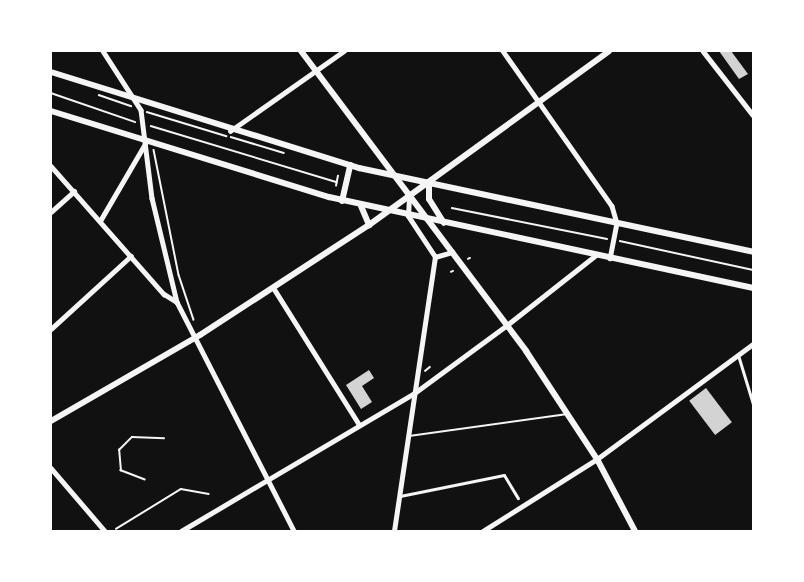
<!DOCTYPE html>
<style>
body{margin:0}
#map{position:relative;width:804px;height:582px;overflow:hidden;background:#111;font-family:"Times New Roman",serif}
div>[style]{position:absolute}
.building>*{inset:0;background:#d3d3d3;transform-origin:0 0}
.path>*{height:1.5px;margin:-0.75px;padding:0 0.75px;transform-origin:0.75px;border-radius:0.75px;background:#f5f5f5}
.service>*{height:2px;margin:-1px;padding:0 1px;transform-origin:1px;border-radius:1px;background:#f5f5f5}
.pedestrian>*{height:3px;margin:-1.5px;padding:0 1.5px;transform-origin:1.5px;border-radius:1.5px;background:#f5f5f5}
.minor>*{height:4.5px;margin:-2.25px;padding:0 2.25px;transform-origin:2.25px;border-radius:2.25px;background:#f5f5f5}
.tertiary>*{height:5px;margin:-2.5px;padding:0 2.5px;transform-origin:2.5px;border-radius:2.5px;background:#f5f5f5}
.secondary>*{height:6px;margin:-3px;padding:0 3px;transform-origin:3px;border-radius:3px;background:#f5f5f5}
span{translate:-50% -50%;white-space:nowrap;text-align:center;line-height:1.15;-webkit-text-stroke:4.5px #fff;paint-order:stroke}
.frame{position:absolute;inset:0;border:52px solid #fff;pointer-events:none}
</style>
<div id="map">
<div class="building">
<i style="clip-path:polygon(719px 51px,731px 51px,748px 74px,739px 79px)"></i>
<i style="clip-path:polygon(369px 370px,374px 378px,362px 386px,372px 402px,361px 409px,346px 385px)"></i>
<i style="left:706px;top:388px;width:43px;height:21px;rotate:53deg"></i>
</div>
<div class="path">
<i style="left:51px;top:93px;width:89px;rotate:19deg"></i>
<i style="left:99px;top:95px;width:34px;rotate:19deg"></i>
<i style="left:147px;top:112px;width:83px;rotate:16.9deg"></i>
<i style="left:151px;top:126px;width:194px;rotate:16.8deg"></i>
<i style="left:231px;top:137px;width:55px;rotate:16.8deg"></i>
<i style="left:154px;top:150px;width:127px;rotate:78.7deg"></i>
<i style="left:179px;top:275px;width:47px;rotate:71.6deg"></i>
<i style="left:336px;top:186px;width:10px;rotate:-79deg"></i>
<i style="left:452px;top:208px;width:158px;rotate:11.3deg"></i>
<i style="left:620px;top:241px;width:136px;rotate:12.3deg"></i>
<i style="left:468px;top:259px;width:2px;rotate:-27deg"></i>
<i style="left:451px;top:272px;width:2px;rotate:-27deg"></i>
<i style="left:425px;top:371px;width:6px;rotate:-39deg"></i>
<i style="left:145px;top:480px;width:26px;rotate:-159deg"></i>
<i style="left:121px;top:471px;width:21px;rotate:-95deg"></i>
<i style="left:119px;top:450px;width:18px;rotate:-45deg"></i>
<i style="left:132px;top:437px;width:32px;rotate:2deg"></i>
<i style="left:116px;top:529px;width:76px;rotate:-31.6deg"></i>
<i style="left:181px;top:489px;width:28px;rotate:10deg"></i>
</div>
<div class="service">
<i style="left:409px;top:436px;width:160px;rotate:-7.9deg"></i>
</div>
<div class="pedestrian">
<i style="left:738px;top:355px;width:51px;rotate:73deg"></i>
<i style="left:400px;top:496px;width:106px;rotate:-11.4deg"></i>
<i style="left:504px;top:475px;width:27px;rotate:59deg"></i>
</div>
<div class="minor">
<i style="left:103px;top:51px;width:70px;rotate:57.2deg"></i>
<i style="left:141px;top:110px;width:89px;rotate:82.9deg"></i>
<i style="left:152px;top:198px;width:107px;rotate:76.5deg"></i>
<i style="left:177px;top:302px;width:257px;rotate:62.9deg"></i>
<i style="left:503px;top:51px;width:189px;rotate:54.9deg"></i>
<i style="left:612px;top:206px;width:18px;rotate:74deg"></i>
<i style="left:617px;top:223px;width:36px;rotate:101deg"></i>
<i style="left:703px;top:51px;width:81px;rotate:52deg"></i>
<i style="left:230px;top:131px;width:139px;rotate:-35.1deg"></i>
<i style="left:51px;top:166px;width:171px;rotate:48.6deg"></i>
<i style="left:164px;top:294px;width:15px;rotate:32deg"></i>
<i style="left:51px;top:212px;width:31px;rotate:-42deg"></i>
<i style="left:100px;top:221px;width:89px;rotate:-59.7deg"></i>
<i style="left:435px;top:257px;width:18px;rotate:-16deg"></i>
<i style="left:273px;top:287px;width:162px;rotate:57.9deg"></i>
<i style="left:507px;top:325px;width:113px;rotate:-38.2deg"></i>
<i style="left:51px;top:329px;width:108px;rotate:-42.4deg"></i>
<i style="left:51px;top:468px;width:83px;rotate:49.4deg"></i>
<i style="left:394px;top:531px;width:277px;rotate:-81.5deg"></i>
<i style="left:435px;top:257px;width:49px;rotate:-123.4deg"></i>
<i style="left:408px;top:216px;width:18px;rotate:-87deg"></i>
<i style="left:483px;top:531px;width:135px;rotate:-32.3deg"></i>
<i style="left:597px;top:459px;width:194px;rotate:-36.4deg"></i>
</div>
<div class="tertiary">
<i style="left:181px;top:531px;width:269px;rotate:-30.6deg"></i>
<i style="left:413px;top:394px;width:117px;rotate:-36.3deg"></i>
</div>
<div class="secondary">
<i style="left:301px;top:51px;width:375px;rotate:53.1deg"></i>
<i style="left:526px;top:351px;width:129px;rotate:56.7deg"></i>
<i style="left:597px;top:459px;width:81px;rotate:62.2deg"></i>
<i style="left:51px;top:72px;width:323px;rotate:17.3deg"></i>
<i style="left:359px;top:168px;width:403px;rotate:12deg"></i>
<i style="left:51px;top:111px;width:291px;rotate:17.2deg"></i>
<i style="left:329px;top:197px;width:434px;rotate:12.1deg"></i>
<i style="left:429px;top:184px;width:15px;rotate:90deg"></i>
<i style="left:429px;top:199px;width:28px;rotate:58deg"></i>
<i style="left:342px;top:201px;width:37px;rotate:-77deg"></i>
<i style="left:361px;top:206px;width:21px;rotate:67deg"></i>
<i style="left:51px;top:421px;width:172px;rotate:-30deg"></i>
<i style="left:200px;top:335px;width:202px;rotate:-33.1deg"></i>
<i style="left:369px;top:225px;width:296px;rotate:-35.9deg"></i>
</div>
<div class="frame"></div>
</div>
